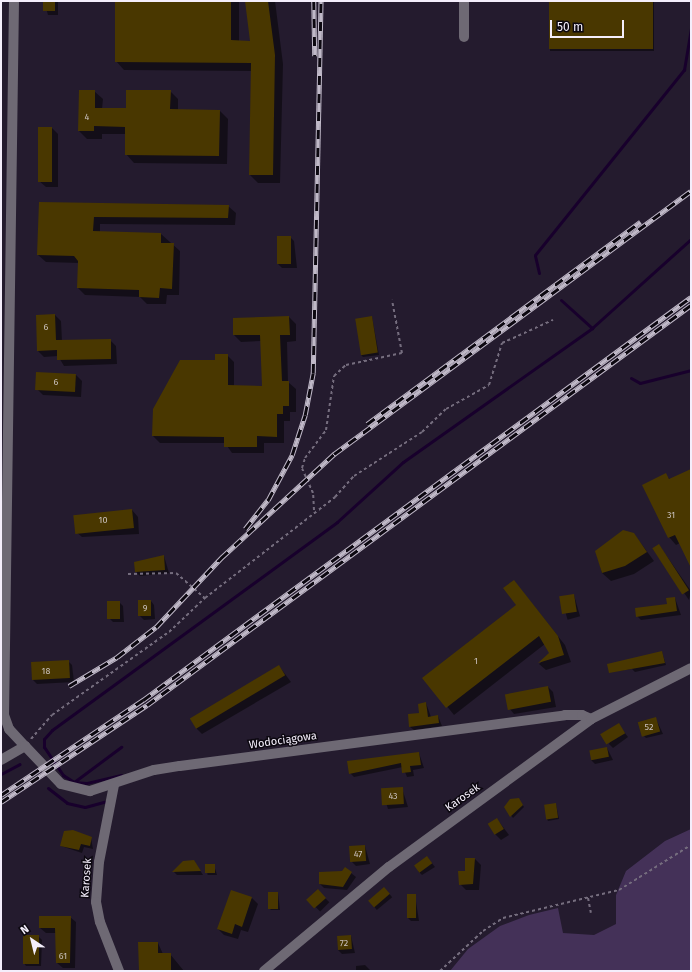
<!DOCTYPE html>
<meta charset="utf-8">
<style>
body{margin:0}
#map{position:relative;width:692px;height:972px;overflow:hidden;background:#241b2e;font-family:"Fira Sans",sans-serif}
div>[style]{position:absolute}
.green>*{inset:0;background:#443158}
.shadow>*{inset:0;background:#0007;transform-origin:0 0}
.stream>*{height:3px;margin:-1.5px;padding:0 1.5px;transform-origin:1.5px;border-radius:1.5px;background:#18002c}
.building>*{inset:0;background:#493700;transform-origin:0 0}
.path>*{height:2px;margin-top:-1px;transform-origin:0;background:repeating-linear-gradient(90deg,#756d7e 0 3px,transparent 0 6px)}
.minor>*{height:10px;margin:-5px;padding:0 5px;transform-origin:5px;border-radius:5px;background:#6e6974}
.rail>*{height:4.5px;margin-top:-2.25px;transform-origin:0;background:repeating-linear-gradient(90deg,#0c0810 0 9px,#c0b9c8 0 18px);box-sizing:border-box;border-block:1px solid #c0b9c8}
span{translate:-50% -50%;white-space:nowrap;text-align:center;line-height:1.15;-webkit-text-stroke:3px #0c0810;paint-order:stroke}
.number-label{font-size:9px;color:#c9c0bc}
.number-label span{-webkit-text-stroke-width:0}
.street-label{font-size:11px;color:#f4eefb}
.frame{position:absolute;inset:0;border:2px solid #f4eefb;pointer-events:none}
.north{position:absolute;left:12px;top:920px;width:40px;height:40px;-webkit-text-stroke:3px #0c0810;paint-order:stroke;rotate:325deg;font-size:11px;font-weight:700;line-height:16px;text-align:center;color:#f4eefb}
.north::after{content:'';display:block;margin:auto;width:14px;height:18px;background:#f4eefb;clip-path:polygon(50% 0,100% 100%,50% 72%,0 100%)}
.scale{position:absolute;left:550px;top:20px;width:74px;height:18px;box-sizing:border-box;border:2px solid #f4eefb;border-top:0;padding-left:5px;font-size:12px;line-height:14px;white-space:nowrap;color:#f4eefb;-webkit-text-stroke:3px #0c0810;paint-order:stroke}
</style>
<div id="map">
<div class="green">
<i style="clip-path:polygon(691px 829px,691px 971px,450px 971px,468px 949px,500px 926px,529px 915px,558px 908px,563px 933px,594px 935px,616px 924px,616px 895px,626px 871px,665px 841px)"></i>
</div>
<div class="shadow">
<i style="clip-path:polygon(44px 1px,58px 1px,58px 15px,48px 15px)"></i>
<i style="clip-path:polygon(116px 1px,239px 1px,239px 41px,252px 42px,246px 1px,275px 1px,283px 64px,280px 183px,258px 183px,250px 175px,252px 71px,124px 70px,116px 61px)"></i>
<i style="left:550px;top:1px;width:104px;height:50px"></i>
<i style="clip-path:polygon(94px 91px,103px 99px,102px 109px,127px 109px,170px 91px,178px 99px,178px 110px,220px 111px,228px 119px,227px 164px,134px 163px,126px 154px,126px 134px,102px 134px,102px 139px,87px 139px,79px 131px)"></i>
<i style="clip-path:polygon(52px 128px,58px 134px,58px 187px,46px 187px,39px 181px)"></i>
<i style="clip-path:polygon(40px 203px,228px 206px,236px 213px,235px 225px,100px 224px,100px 233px,161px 234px,180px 251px,179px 295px,167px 295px,166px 304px,147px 304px,140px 297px,85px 295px,78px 288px,79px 263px,46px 262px,38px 255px)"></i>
<i style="clip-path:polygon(290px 237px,294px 241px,297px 268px,282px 268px,278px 264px)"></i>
<i style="clip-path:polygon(55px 315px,61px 321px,62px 341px,110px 340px,116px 346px,117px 364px,64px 366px,58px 356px,44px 357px,38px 351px)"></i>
<i style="clip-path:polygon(289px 317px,296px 324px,296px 341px,287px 342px,288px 382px,296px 389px,296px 412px,290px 412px,290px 421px,284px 421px,284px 443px,264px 443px,264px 453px,232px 453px,225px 443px,160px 443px,153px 436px,216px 361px,227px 355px,234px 362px,234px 387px,263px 387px,261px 341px,241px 342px,234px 335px,234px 319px)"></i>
<i style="clip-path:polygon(372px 317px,379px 355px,363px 357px,361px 355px)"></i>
<i style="clip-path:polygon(76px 375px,82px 381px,81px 397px,43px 395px,37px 389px)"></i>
<i style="clip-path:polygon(691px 470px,691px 562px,680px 543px,676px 545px,669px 537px,665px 475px,671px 480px)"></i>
<i style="clip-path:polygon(132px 510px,138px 517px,139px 534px,82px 537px,75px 531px)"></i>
<i style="clip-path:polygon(634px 534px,654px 561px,634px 574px,611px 581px,602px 573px,596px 551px)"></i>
<i style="clip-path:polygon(659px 545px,691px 591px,689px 600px,653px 549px)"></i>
<i style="clip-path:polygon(164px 556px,169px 573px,140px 576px,136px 572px)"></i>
<i style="clip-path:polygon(514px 581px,565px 645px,571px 662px,546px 670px,539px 664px,551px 653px,545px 644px,454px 715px,424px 678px,517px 606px)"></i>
<i style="left:574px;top:595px;width:22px;height:13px;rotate:74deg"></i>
<i style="clip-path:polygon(675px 598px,681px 615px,641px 620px,637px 616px,668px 605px)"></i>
<i style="clip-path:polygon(151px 601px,154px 605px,155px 619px,144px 620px,140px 616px)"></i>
<i style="clip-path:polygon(119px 602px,123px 606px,124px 622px,113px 622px,109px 618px)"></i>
<i style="clip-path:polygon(662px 652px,666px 665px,635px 672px,632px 669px,610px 672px)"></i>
<i style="clip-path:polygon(68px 661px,72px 665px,74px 682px,37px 684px,33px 680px,32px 663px)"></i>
<i style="clip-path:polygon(279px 666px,291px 682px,202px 734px,196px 728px,191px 719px)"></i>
<i style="clip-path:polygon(548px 687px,553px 692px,556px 707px,514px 714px,509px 708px)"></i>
<i style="clip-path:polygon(426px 703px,431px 717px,438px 716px,442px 726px,414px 730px,410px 727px)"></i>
<i style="clip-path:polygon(656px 719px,663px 734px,646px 738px,642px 734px)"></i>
<i style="clip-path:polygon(618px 724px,628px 737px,613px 748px,609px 744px)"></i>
<i style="clip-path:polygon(607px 748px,613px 760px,595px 764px,591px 760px)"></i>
<i style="clip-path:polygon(419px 753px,424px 768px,413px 770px,414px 776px,407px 777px,403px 767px,354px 777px,350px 773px)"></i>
<i style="clip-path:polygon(402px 788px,408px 807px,388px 809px,382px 790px)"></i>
<i style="clip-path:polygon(520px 801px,524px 807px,513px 818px,505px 807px)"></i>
<i style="clip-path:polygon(556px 804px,559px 819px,548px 821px,547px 819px)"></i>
<i style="clip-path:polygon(497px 819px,509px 835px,501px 840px,495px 834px)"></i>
<i style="clip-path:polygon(91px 838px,93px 849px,84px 847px,82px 853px,61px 846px)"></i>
<i style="clip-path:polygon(365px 846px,370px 864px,356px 866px,352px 862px)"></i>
<i style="clip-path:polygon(427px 857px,435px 867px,422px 875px,418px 871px)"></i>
<i style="clip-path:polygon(475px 859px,481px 865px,479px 890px,466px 890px,460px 884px)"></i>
<i style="clip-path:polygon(194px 861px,203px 875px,177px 875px,174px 872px)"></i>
<i style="clip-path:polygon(214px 865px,217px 875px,208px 875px,207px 874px)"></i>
<i style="clip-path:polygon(346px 869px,356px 877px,347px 890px,324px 888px,320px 884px)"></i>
<i style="left:318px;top:891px;width:16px;height:13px;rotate:45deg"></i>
<i style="left:387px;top:891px;width:8px;height:20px;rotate:50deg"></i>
<i style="clip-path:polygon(278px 893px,280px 910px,271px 910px,269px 908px)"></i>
<i style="clip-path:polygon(415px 895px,419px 921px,411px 921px,408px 918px)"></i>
<i style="clip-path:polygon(252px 898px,258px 904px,248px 932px,241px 930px,238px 939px,224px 935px,218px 929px)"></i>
<i style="clip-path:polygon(70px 917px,76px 922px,75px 968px,63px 968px,57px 963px,56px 933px,46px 933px,40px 928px)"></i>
<i style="clip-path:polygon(38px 936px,42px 940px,41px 966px,26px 966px,23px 962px)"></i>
<i style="clip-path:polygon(351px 936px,355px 953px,342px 954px,338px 950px)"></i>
<i style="clip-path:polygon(158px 943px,163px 954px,170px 954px,184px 971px,141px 971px)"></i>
<i style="clip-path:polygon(365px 965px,371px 971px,356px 971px,356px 966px)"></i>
</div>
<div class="stream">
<i style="left:539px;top:273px;width:18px;rotate:-103deg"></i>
<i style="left:535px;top:255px;width:238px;rotate:-51.2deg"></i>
<i style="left:684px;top:70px;width:43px;rotate:-80.5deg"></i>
<i style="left:561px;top:300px;width:42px;rotate:42.1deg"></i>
<i style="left:631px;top:378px;width:10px;rotate:29deg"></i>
<i style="left:640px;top:383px;width:53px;rotate:-14.3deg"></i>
<i style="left:1px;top:774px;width:21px;rotate:-28deg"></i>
<i style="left:121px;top:775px;width:36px;rotate:167deg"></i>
<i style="left:86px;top:783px;width:12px;rotate:-175deg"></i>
<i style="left:74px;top:782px;width:13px;rotate:-148deg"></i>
<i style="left:63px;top:775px;width:34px;rotate:-124deg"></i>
<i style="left:44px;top:747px;width:8px;rotate:-90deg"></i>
<i style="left:44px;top:739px;width:12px;rotate:-48deg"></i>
<i style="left:52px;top:730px;width:353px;rotate:-36.1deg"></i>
<i style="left:337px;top:522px;width:89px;rotate:-42.3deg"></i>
<i style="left:403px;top:462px;width:232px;rotate:-35.3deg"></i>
<i style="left:592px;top:328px;width:133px;rotate:-42deg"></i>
<i style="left:74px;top:782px;width:59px;rotate:-36.7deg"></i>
<i style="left:48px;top:788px;width:24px;rotate:38deg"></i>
<i style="left:67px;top:803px;width:18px;rotate:13deg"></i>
<i style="left:85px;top:807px;width:20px;rotate:-15deg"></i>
</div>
<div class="building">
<i style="left:43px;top:1px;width:12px;height:10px"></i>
<i style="clip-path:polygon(115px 1px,231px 1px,231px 40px,250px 41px,245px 1px,268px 1px,275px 55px,273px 175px,249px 175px,251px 63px,115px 62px)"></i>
<i style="left:549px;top:1px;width:104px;height:48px"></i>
<i style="clip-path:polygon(79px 90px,95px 90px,95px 108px,126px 108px,126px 90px,171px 90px,170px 109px,220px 110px,219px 156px,125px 155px,125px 127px,94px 126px,94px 131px,78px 131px)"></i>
<i style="left:38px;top:127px;width:14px;height:55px"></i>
<i style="clip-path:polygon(39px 202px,229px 205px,228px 218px,94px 217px,93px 231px,161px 233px,161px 243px,174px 243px,172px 289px,160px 288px,159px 298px,139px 297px,139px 290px,77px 288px,78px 261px,74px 256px,37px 255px)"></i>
<i style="left:277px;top:236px;width:14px;height:28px"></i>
<i style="clip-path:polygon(55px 314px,56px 340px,111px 339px,111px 359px,57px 360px,57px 350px,37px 351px,36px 315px)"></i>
<i style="clip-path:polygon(289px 316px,290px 335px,280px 335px,282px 381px,289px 381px,289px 406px,283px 406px,283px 414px,277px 414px,277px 437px,257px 436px,257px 447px,224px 447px,224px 437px,152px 436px,153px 409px,180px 360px,215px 360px,215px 354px,228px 354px,228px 385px,262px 386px,260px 335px,233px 335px,233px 318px)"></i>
<i style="left:372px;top:316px;width:37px;height:17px;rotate:81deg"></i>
<i style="left:36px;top:372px;width:40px;height:18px;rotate:3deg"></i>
<i style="clip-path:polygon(691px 469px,691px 568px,675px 535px,668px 538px,642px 485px,666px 473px,669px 479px)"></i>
<i style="left:132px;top:509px;width:19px;height:59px;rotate:84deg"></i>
<i style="clip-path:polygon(623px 530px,634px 533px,647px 552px,625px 566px,602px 573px,595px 551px)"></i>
<i style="left:659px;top:544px;width:55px;height:8px;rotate:57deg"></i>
<i style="clip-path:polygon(164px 555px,165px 570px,135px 572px,134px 562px)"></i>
<i style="clip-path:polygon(514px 580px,558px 636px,564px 655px,538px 663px,549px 653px,539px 636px,446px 708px,422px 678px,516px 605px,503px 588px)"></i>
<i style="left:574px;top:594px;width:18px;height:15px;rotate:81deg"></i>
<i style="clip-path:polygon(675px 597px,677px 611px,636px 617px,635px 608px,667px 604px,666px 598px)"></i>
<i style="left:138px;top:600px;width:13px;height:16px"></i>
<i style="left:107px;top:601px;width:13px;height:18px"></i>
<i style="clip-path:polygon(662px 651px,665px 663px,609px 673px,607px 664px)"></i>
<i style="left:69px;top:660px;width:18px;height:38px;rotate:87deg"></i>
<i style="left:279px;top:665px;width:12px;height:104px;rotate:59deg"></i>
<i style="left:548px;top:686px;width:16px;height:44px;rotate:79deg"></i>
<i style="clip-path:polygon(426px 702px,428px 717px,438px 715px,439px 723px,409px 727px,408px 714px,419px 713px,418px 704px)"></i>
<i style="left:656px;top:717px;width:15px;height:19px;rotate:74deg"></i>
<i style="left:619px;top:723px;width:12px;height:22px;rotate:59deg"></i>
<i style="left:607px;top:747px;width:10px;height:18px;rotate:79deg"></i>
<i style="clip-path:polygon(419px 752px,421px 765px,410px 766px,411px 772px,402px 773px,401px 763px,349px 774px,347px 761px)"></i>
<i style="left:403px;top:787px;width:17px;height:22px;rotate:87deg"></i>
<i style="clip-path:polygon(519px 798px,523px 805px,510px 817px,504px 807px,510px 799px)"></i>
<i style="left:556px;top:803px;width:15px;height:12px;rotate:82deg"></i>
<i style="left:497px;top:818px;width:13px;height:11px;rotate:58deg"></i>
<i style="clip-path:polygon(73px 830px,92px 837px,90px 846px,81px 844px,79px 850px,60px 846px,64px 831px)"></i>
<i style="left:365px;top:845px;width:16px;height:16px;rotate:86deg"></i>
<i style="left:427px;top:856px;width:9px;height:16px;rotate:54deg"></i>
<i style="clip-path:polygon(465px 858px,475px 858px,473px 884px,459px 885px,458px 871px,465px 871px)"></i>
<i style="clip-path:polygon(194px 860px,201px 871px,172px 872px,183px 861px)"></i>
<i style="left:215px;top:864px;width:9px;height:10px;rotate:90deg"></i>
<i style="clip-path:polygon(345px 867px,352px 872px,343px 887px,319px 884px,319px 872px,342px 871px)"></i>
<i style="left:384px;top:887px;width:9px;height:21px;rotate:49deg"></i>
<i style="left:318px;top:889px;width:12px;height:16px;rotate:48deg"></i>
<i style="clip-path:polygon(231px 890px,252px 897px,242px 927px,235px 924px,232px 934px,217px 929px)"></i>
<i style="left:268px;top:892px;width:10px;height:17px"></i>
<i style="left:407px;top:894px;width:9px;height:24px"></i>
<i style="clip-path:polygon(39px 916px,71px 916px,70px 963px,56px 963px,55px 928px,39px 928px)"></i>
<i style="left:23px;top:935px;width:16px;height:29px"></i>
<i style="left:351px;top:935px;width:14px;height:14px;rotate:86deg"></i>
<i style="clip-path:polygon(138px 942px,158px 942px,158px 953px,171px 953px,171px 971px,139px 971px)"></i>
</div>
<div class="path">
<i style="left:314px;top:510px;width:17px;rotate:-93deg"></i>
<i style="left:313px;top:493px;width:27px;rotate:-114deg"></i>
<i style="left:302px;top:468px;width:10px;rotate:-73deg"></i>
<i style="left:305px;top:458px;width:35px;rotate:-53deg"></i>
<i style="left:326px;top:430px;width:55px;rotate:-81.6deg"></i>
<i style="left:334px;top:376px;width:16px;rotate:-43deg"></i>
<i style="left:346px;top:365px;width:57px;rotate:-12.1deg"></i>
<i style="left:402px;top:353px;width:54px;rotate:-100.7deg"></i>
<i style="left:128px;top:574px;width:48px;rotate:-1.2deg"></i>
<i style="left:176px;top:573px;width:38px;rotate:41deg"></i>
<i style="left:31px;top:739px;width:32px;rotate:-49deg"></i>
<i style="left:52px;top:715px;width:143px;rotate:-35.4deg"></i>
<i style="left:169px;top:632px;width:50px;rotate:-43.4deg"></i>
<i style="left:205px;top:598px;width:165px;rotate:-37.8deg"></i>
<i style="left:335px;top:497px;width:28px;rotate:-48deg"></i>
<i style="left:354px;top:476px;width:81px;rotate:-32.9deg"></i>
<i style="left:422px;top:432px;width:33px;rotate:-44deg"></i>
<i style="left:446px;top:409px;width:49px;rotate:-29.2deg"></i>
<i style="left:489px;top:385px;width:44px;rotate:-72.8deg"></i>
<i style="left:502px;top:343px;width:56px;rotate:-24.3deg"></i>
<i style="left:588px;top:898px;width:15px;rotate:79deg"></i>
<i style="left:440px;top:971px;width:59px;rotate:-42.9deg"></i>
<i style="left:483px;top:931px;width:24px;rotate:-33deg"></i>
<i style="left:503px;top:918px;width:119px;rotate:-13.6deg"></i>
<i style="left:619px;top:890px;width:85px;rotate:-32deg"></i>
</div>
<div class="minor">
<i style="left:14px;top:1px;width:714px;rotate:90.8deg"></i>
<i style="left:4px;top:715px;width:15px;rotate:70deg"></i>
<i style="left:9px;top:729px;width:23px;rotate:47deg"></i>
<i style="left:464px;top:37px;width:36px;rotate:-90deg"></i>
<i style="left:1px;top:760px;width:28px;rotate:-30deg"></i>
<i style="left:25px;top:746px;width:52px;rotate:46.5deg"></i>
<i style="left:61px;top:784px;width:30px;rotate:14deg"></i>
<i style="left:90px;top:791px;width:67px;rotate:-18.2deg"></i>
<i style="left:154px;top:770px;width:26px;rotate:-9deg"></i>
<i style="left:180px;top:766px;width:388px;rotate:-7.5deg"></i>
<i style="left:565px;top:715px;width:17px"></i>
<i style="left:582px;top:715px;width:10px;rotate:24deg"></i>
<i style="left:114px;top:785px;width:78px;rotate:101deg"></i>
<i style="left:99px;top:862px;width:40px;rotate:94.3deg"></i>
<i style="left:96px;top:902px;width:20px;rotate:79deg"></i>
<i style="left:100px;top:922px;width:53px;rotate:68.8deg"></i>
<i style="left:264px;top:971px;width:163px;rotate:-39.8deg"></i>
<i style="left:389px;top:867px;width:250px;rotate:-36.2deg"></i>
<i style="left:591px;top:719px;width:112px;rotate:-27deg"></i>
</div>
<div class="rail">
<i style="left:314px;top:1px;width:55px;rotate:89deg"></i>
<i style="left:367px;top:424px;width:340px;rotate:-36.5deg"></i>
<i style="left:245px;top:529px;width:37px;rotate:-52deg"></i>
<i style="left:268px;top:500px;width:51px;rotate:-61.9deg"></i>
<i style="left:292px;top:455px;width:42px;rotate:-72deg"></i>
<i style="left:305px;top:415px;width:43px;rotate:-79.2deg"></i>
<i style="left:313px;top:373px;width:372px;rotate:-88.8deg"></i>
<i style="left:69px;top:686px;width:56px;rotate:-31.1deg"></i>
<i style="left:117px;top:657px;width:49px;rotate:-37.6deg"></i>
<i style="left:156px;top:627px;width:95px;rotate:-46.7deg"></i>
<i style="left:221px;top:558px;width:154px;rotate:-42.6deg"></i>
<i style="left:334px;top:454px;width:443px;rotate:-36.4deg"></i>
<i style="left:1px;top:795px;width:171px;rotate:-33.8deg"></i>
<i style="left:143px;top:700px;width:680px;rotate:-36.33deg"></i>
<i style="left:1px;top:802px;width:175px;rotate:-33.6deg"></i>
<i style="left:147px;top:705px;width:675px;rotate:-36.33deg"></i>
</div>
<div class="number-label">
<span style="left:87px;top:117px">4</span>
<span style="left:46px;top:327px">6</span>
<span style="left:56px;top:382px">6</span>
<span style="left:671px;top:515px">31</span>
<span style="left:103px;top:520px">10</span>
<span style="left:145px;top:608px">9</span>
<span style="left:476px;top:661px">1</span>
<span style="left:46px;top:671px">18</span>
<span style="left:649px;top:727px">52</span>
<span style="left:393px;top:796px">43</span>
<span style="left:358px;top:854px">47</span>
<span style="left:344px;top:943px">72</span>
<span style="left:63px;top:956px">61</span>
</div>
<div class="street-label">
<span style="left:283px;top:741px;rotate:-8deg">Wodociągowa</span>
<span style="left:463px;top:798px;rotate:-36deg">Karosek</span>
<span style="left:87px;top:878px;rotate:-86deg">Karosek</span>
</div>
<div class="frame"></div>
<div class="north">N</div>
<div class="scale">50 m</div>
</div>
